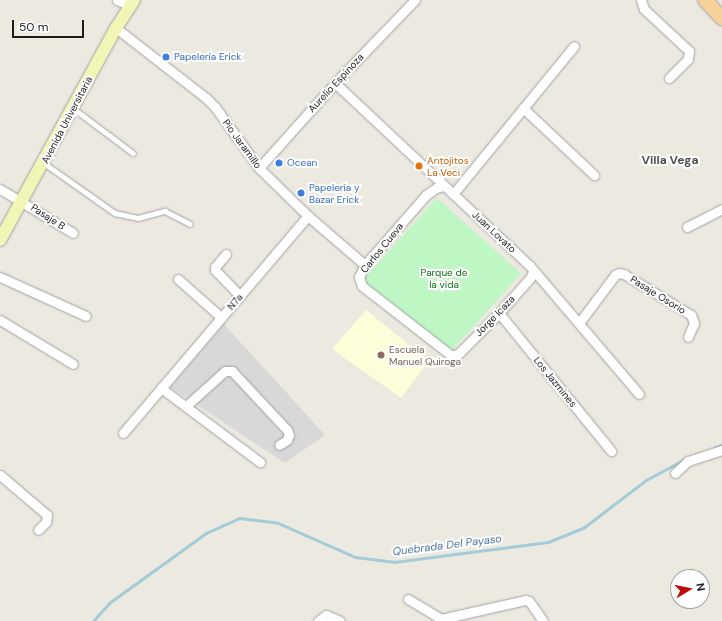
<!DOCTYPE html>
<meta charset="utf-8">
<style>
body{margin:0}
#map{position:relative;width:722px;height:621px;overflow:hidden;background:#ece9e1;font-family:"DM Sans",sans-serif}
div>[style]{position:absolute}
.residential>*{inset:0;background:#d9d8d8}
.education>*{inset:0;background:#fdfdd9}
.park>*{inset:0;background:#bef6c4;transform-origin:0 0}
.stream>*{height:3px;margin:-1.5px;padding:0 1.5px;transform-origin:1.5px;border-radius:1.5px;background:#a3cbd8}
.roads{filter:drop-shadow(0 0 1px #a2a2a2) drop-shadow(0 0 1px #a2a2a2)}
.lane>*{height:4.5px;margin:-2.25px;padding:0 2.25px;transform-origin:2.25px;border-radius:2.25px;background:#fff}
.street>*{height:9px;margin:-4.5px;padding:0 4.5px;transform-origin:4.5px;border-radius:4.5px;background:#fff}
.secondary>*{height:12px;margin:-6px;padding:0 6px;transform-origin:6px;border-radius:6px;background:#f1f5b6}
.primary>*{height:14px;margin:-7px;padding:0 7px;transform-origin:7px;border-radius:7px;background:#f7d19c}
.dots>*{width:11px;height:11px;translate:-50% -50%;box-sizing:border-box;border:2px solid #fff;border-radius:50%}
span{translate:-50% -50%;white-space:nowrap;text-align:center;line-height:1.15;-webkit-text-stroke:4px #fff;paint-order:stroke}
.shop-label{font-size:10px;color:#366cbe}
.left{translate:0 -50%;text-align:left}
.street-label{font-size:10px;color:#1b1b1b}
.food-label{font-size:10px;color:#c56008}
.park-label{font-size:10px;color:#10721a}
.education-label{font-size:10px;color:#785e54}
.water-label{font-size:11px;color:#4d78a5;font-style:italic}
.quarter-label{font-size:12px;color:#4e4e4e;font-weight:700}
.north{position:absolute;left:670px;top:569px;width:40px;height:40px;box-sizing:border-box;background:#fff;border:1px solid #a4a4a4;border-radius:50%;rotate:80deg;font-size:11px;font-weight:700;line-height:16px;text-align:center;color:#1b1b1b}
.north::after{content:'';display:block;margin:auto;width:14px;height:18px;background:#bc0c0a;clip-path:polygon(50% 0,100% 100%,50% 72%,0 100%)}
.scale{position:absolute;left:12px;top:20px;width:72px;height:18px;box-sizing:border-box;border:2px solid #1b1b1b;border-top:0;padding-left:5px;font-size:12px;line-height:14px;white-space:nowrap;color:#1b1b1b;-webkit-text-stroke:3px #fff;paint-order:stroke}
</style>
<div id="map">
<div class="residential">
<i style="clip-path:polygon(224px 324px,325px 435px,285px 463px,170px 387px)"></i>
</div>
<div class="education">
<i style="clip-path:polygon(366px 310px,429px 361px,401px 398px,332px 349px)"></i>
</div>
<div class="park">
<i style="left:437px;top:198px;width:113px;height:112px;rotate:42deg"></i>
</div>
<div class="stream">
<i style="left:714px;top:448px;width:9px;rotate:-21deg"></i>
<i style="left:93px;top:621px;width:24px;rotate:-48deg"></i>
<i style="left:109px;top:603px;width:120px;rotate:-35.8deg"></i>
<i style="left:206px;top:533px;width:37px;rotate:-24deg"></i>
<i style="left:240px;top:518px;width:38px;rotate:7deg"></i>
<i style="left:278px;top:523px;width:84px;rotate:23.8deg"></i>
<i style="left:355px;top:557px;width:39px;rotate:7deg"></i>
<i style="left:394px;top:562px;width:155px;rotate:-7.4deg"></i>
<i style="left:548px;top:542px;width:38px;rotate:-22deg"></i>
<i style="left:583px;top:528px;width:79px;rotate:-37.3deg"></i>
<i style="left:646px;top:480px;width:44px;rotate:-28.3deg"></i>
</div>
<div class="roads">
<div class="lane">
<i style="left:73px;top:108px;width:75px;rotate:36.9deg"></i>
<i style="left:44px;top:163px;width:87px;rotate:35.2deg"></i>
<i style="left:115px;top:213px;width:24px;rotate:12deg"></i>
<i style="left:138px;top:218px;width:28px;rotate:-15deg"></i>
<i style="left:165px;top:211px;width:28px;rotate:27deg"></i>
</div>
<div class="street">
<i style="left:117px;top:0;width:15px;rotate:23deg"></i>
<i style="left:641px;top:0;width:9px;rotate:72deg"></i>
<i style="left:644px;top:9px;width:62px;rotate:43deg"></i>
<i style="left:689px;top:51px;width:8px;rotate:97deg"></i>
<i style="left:688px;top:59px;width:27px;rotate:135deg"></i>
<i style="left:116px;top:28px;width:114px;rotate:37.9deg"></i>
<i style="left:206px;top:98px;width:13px;rotate:45deg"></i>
<i style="left:215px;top:107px;width:75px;rotate:54.2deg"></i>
<i style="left:259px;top:168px;width:69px;rotate:44.4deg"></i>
<i style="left:308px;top:216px;width:75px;rotate:40.7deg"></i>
<i style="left:335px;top:83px;width:267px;rotate:43.2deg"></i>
<i style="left:530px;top:266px;width:168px;rotate:49.6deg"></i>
<i style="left:523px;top:108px;width:98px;rotate:43.3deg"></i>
<i style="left:259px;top:168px;width:114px;rotate:-48.2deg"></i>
<i style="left:335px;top:83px;width:115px;rotate:-46.1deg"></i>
<i style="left:444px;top:186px;width:8px;rotate:166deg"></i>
<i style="left:436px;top:188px;width:12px;rotate:145deg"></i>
<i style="left:426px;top:195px;width:93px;rotate:131.1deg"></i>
<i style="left:365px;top:265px;width:13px;rotate:117deg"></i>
<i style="left:359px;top:277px;width:9px;rotate:72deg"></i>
<i style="left:362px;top:286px;width:114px;rotate:37.9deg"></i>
<i style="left:452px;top:356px;width:8px;rotate:-23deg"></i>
<i style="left:459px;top:353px;width:57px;rotate:-45deg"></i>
<i style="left:499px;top:313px;width:48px;rotate:-48.4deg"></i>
<i style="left:531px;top:277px;width:6px;rotate:-72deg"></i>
<i style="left:0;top:189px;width:85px;rotate:31.1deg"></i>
<i style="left:453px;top:194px;width:191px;rotate:-50.7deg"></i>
<i style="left:687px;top:227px;width:39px;rotate:-27deg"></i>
<i style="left:226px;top:254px;width:17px;rotate:130deg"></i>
<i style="left:215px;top:267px;width:3px;rotate:90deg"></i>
<i style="left:215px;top:270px;width:36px;rotate:46deg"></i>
<i style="left:0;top:277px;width:94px;rotate:24.4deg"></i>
<i style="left:178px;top:279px;width:57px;rotate:41.5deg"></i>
<i style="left:499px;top:313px;width:178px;rotate:50.9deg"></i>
<i style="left:0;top:320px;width:85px;rotate:31.1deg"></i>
<i style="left:579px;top:323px;width:60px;rotate:-53.1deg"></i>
<i style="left:615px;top:275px;width:4px;rotate:-27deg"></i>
<i style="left:619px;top:273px;width:5px;rotate:11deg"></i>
<i style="left:624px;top:274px;width:79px;rotate:31.5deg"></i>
<i style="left:691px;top:315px;width:9px;rotate:69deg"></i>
<i style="left:694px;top:323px;width:15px;rotate:113deg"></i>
<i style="left:161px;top:388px;width:124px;rotate:36.8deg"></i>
<i style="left:186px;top:406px;width:52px;rotate:-41.9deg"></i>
<i style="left:225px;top:371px;width:7px"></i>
<i style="left:232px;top:371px;width:81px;rotate:47deg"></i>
<i style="left:287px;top:430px;width:5px;rotate:68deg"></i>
<i style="left:289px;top:435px;width:5px;rotate:112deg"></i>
<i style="left:287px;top:440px;width:9px;rotate:148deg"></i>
<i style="left:123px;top:433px;width:285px;rotate:-49.6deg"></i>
<i style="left:675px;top:473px;width:18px;rotate:-43deg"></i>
<i style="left:688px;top:461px;width:36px;rotate:-18deg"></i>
<i style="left:0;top:475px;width:62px;rotate:40.4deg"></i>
<i style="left:47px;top:515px;width:7px;rotate:98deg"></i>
<i style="left:46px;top:522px;width:11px;rotate:135deg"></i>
<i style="left:408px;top:599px;width:39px;rotate:31deg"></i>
<i style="left:441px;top:619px;width:86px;rotate:-12.7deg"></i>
<i style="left:525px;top:600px;width:4px;rotate:14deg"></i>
<i style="left:529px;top:601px;width:24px;rotate:55deg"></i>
<i style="left:318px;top:621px;width:10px;rotate:-37deg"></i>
<i style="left:326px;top:615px;width:15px;rotate:23deg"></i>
</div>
<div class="secondary">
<i style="left:0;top:240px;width:242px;rotate:-61.3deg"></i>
<i style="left:116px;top:28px;width:33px;rotate:-57deg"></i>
</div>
<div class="primary">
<i style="left:705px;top:0;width:25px;rotate:47deg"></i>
</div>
</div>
<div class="dots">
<i style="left:166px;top:57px;background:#3f7fe0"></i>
<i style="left:279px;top:163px;background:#3f7fe0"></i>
<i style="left:419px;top:166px;background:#e8710a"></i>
<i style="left:301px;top:193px;background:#3f7fe0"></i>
<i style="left:381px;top:355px;background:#8d6e63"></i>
</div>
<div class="shop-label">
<span class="left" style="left:174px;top:57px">Papelería Erick</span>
<span class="left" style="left:287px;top:163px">Ocean</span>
<span class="left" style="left:309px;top:193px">Papelería y<br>Bazar Erick</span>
</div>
<div class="street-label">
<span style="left:336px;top:83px;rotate:-47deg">Aurelio Espinoza</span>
<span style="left:67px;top:120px;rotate:-62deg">Avenida Universitaria</span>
<span style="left:242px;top:144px;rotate:54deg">Pio Jaramillo</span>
<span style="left:48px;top:217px;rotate:33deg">Pasaje B</span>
<span style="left:494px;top:232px;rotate:43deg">Juan Lovato</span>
<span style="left:382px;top:248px;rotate:-51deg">Carlos Cueva</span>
<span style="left:658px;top:295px;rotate:32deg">Pasaje Osorio</span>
<span style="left:235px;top:302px;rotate:-49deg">N7a</span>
<span style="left:495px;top:316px;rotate:-46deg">Jorge Icaza</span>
<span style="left:555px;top:382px;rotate:51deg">Los Jazmines</span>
</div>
<div class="food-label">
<span class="left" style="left:427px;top:166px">Antojitos<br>La Veci</span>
</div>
<div class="park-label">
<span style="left:444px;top:278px">Parque de<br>la vida</span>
</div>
<div class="education-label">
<span class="left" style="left:389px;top:355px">Escuela<br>Manuel Quiroga</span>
</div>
<div class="water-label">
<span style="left:447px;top:545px;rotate:-7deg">Quebrada Del Payaso</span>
</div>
<div class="quarter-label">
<span style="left:670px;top:161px">Villa Vega</span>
</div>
<div class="north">N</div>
<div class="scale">50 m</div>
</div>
